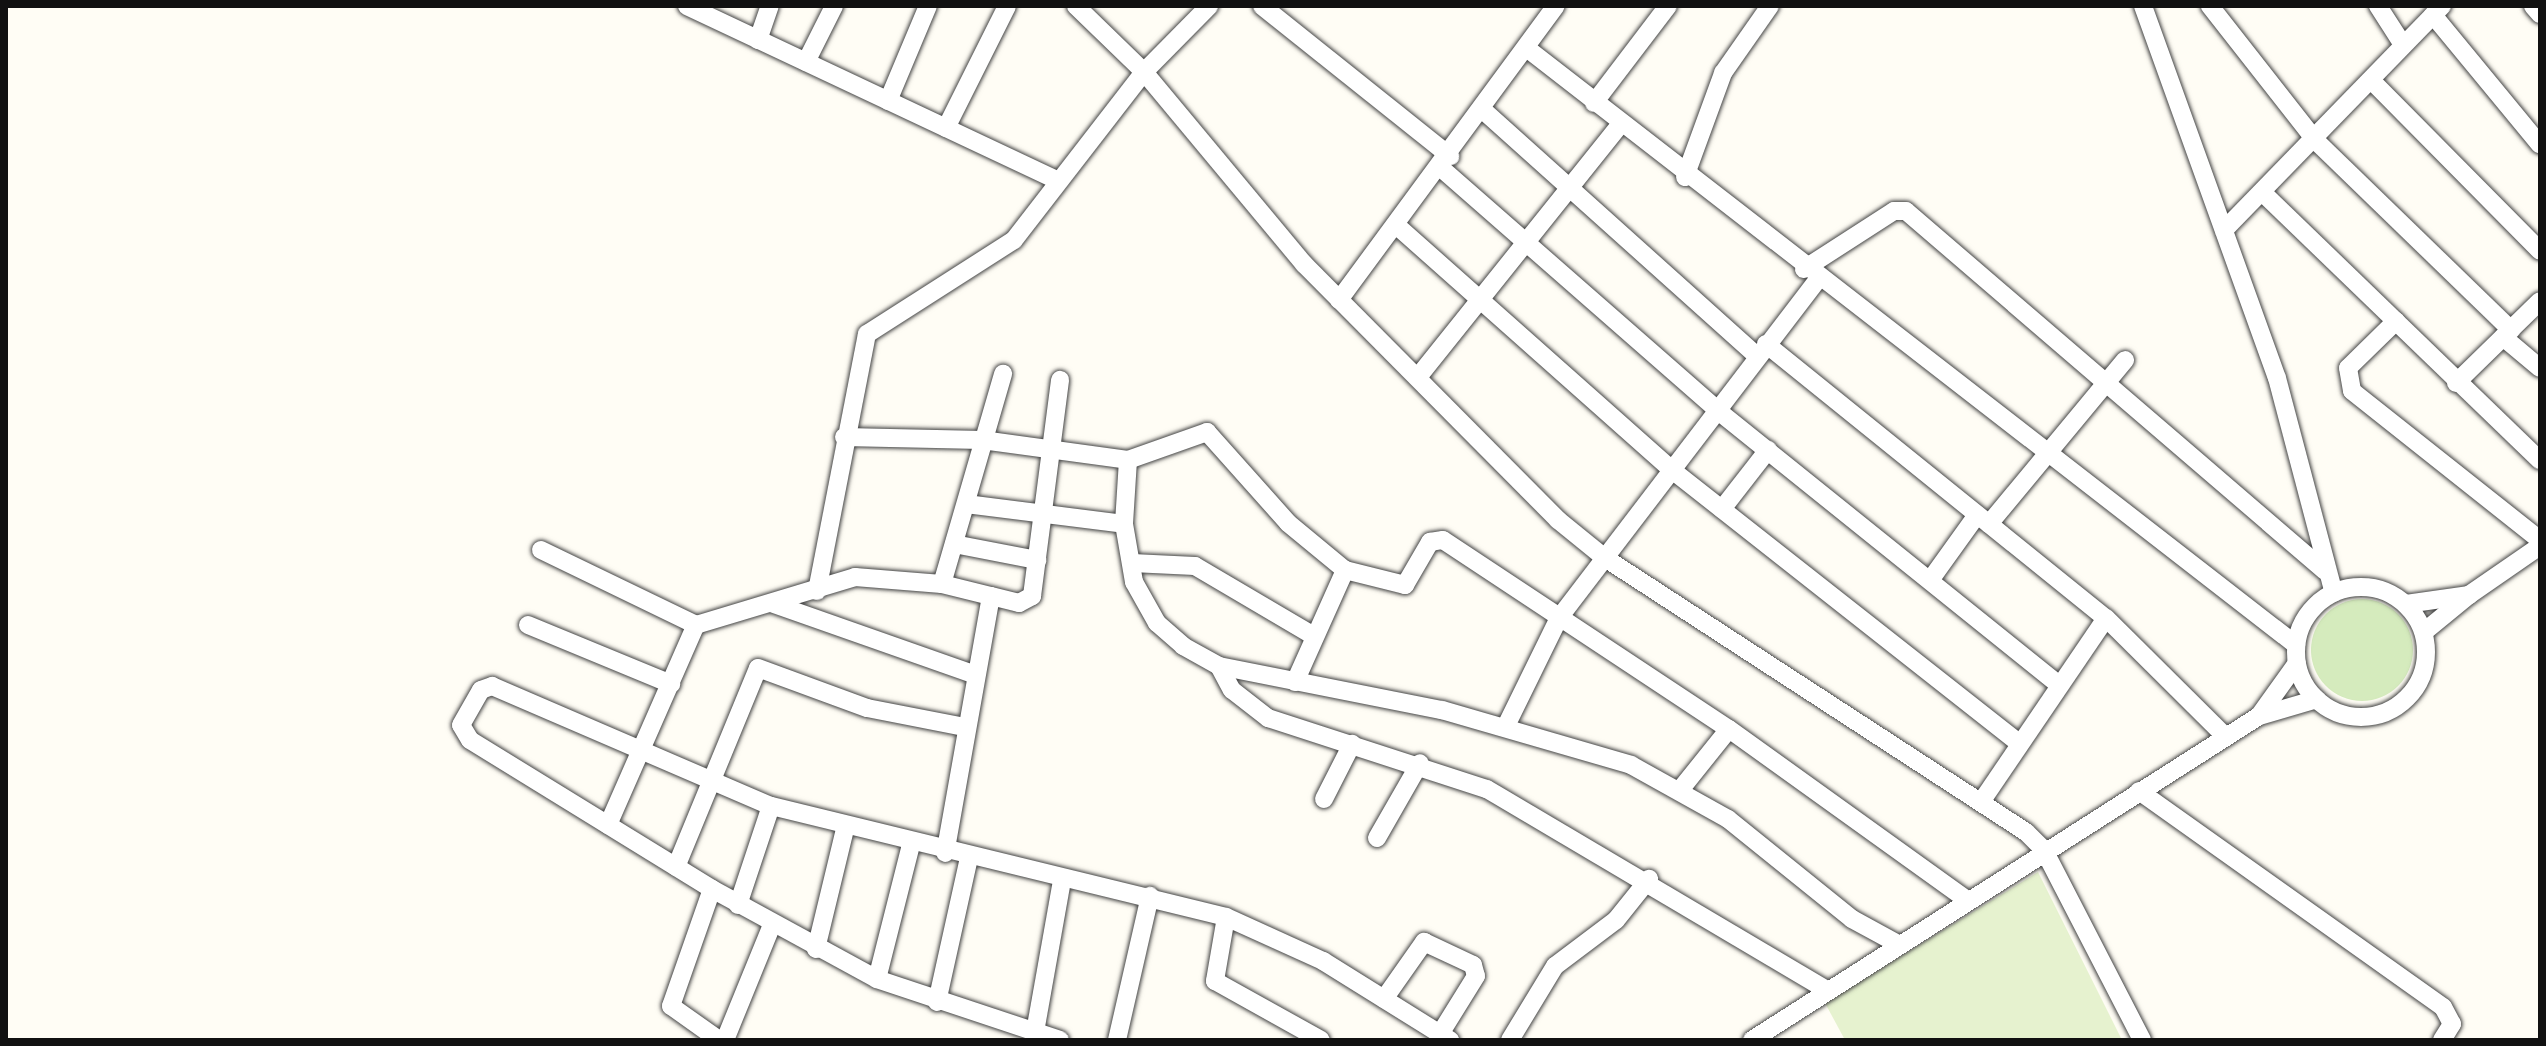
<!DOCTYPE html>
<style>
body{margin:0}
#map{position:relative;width:2546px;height:1046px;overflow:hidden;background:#fffdf5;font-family:"Roboto Serif",serif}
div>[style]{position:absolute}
.green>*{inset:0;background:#d5ebbd}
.round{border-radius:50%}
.pitch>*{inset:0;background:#e6f2cf}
.roads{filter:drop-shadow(0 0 2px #444) drop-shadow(0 0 2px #444)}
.minor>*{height:18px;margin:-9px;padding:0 9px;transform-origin:9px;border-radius:9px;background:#fff}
.minor>.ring{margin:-9px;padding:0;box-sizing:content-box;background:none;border:18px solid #fff;border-radius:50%}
span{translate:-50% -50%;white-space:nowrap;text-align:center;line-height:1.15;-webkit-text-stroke:8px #fff;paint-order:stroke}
.frame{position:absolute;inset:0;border:8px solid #111;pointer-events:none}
</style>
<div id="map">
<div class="green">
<i class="round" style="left:2311px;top:599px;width:102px;height:102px"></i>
</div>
<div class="pitch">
<i style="clip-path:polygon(2038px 872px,2122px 1040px,1845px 1040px,1825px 1003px)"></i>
</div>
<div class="roads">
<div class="minor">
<i style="left:687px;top:6px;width:407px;rotate:25.2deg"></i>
<i style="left:1076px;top:6px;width:95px;rotate:44.1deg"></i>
<i style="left:1144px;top:72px;width:250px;rotate:50.2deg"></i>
<i style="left:1304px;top:264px;width:361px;rotate:45.2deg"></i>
<i style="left:1558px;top:520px;width:60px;rotate:39deg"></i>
<i style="left:1605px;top:558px;width:502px;rotate:33.06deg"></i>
<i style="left:2026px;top:832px;width:25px;rotate:45deg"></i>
<i style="left:2044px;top:850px;width:214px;rotate:62.7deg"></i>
<i style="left:1262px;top:6px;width:241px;rotate:38.6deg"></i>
<i style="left:2143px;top:6px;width:395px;rotate:70.2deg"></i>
<i style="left:2277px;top:378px;width:222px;rotate:75.2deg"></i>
<i style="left:2210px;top:6px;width:170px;rotate:51.9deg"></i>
<i style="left:2315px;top:140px;width:273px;rotate:44.1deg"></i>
<i style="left:2378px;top:6px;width:46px;rotate:57.3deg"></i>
<i style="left:2533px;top:6px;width:11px;rotate:49deg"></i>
<i style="left:2433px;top:15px;width:168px;rotate:50.5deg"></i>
<i style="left:758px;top:40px;width:36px;rotate:-71deg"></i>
<i style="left:1529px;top:50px;width:971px;rotate:37.8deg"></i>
<i style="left:806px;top:62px;width:63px;rotate:-63.4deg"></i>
<i style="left:2371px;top:80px;width:240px;rotate:45.3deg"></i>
<i style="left:888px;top:101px;width:103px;rotate:-67.2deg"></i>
<i style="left:1594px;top:103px;width:122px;rotate:-52.7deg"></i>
<i style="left:1484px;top:111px;width:367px;rotate:41.9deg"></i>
<i style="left:946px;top:128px;width:136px;rotate:-63.4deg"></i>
<i style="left:1441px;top:168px;width:367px;rotate:41.2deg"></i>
<i style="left:1717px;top:410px;width:437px;rotate:38.8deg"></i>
<i style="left:1685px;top:177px;width:111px;rotate:-69.9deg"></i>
<i style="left:1723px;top:73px;width:82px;rotate:-55deg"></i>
<i style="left:2262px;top:192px;width:386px;rotate:44deg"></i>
<i style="left:1396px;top:225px;width:369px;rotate:41.6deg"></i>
<i style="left:1672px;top:470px;width:440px;rotate:38.2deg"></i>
<i style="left:2224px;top:230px;width:313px;rotate:-45.8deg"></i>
<i style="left:1804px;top:269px;width:107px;rotate:-32.8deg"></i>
<i style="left:1894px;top:211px;width:12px"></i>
<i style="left:1906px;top:211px;width:552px;rotate:40.67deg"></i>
<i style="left:1339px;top:300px;width:365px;rotate:-53.6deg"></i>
<i style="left:2396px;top:321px;width:67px;rotate:135.6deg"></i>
<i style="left:2348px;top:368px;width:23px;rotate:80deg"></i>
<i style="left:2352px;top:391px;width:240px;rotate:38.4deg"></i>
<i style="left:2503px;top:337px;width:48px;rotate:40deg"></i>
<i style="left:1766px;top:344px;width:437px;rotate:38.9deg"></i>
<i style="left:2106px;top:618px;width:168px;rotate:44.8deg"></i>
<i style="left:1418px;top:377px;width:323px;rotate:-51.3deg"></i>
<i style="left:2456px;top:383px;width:117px;rotate:-44.3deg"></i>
<i style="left:844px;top:437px;width:138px;rotate:1.2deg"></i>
<i style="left:982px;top:440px;width:147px;rotate:7.8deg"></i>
<i style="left:1128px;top:460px;width:84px;rotate:-19.5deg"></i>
<i style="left:1207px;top:432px;width:122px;rotate:48.3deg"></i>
<i style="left:1288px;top:523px;width:74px;rotate:39.5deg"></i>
<i style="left:1128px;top:460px;width:64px;rotate:93.6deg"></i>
<i style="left:1124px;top:524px;width:59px;rotate:80.2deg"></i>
<i style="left:1134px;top:582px;width:47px;rotate:60.7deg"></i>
<i style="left:1157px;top:623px;width:35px;rotate:41deg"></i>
<i style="left:1183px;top:646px;width:41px;rotate:29.1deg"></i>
<i style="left:1219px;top:666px;width:227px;rotate:11.2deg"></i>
<i style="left:1442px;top:710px;width:197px;rotate:16.2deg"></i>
<i style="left:1631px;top:765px;width:111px;rotate:29.1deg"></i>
<i style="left:1728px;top:819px;width:159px;rotate:38.9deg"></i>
<i style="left:1852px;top:919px;width:52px;rotate:28.5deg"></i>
<i style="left:966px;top:504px;width:159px;rotate:7.2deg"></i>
<i style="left:1722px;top:509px;width:75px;rotate:-52.1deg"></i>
<i style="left:1989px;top:524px;width:213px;rotate:-50.3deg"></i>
<i style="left:954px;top:544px;width:85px;rotate:10.9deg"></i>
<i style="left:541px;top:550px;width:172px;rotate:25.8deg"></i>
<i style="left:696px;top:625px;width:166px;rotate:-16.8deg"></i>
<i style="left:855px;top:577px;width:87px;rotate:4.6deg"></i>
<i style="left:942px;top:584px;width:50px;rotate:13.8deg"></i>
<i style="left:991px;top:596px;width:261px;rotate:100.1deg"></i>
<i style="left:1132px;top:563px;width:63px;rotate:2.7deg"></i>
<i style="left:1195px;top:566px;width:136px;rotate:30.5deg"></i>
<i style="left:1931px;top:579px;width:79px;rotate:-54.3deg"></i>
<i style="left:942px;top:584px;width:219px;rotate:-73.8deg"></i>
<i class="ring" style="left:2296px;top:587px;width:112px;height:112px"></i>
<i style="left:817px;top:591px;width:262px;rotate:-79deg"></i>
<i style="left:867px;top:334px;width:174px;rotate:-32.6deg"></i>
<i style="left:1014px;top:240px;width:212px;rotate:-52.3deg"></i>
<i style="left:1144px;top:72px;width:93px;rotate:-45.4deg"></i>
<i style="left:2469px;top:595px;width:86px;rotate:-34.6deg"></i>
<i style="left:991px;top:596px;width:29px;rotate:14deg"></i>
<i style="left:1019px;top:603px;width:15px;rotate:-28deg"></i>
<i style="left:1032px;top:596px;width:218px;rotate:-82.6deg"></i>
<i style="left:774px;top:604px;width:211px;rotate:19.4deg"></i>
<i style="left:2406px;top:604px;width:64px;rotate:-8.1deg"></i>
<i style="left:2469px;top:595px;width:58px;rotate:140.6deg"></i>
<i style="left:528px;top:625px;width:155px;rotate:22.4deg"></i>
<i style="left:1219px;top:666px;width:27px;rotate:62deg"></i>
<i style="left:1232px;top:690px;width:46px;rotate:37.9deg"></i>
<i style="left:1268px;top:718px;width:230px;rotate:18deg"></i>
<i style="left:1487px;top:789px;width:393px;rotate:30.6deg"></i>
<i style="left:1295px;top:682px;width:123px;rotate:-65.9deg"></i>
<i style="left:1345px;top:570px;width:62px;rotate:14deg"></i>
<i style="left:1405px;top:585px;width:50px;rotate:-59.8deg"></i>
<i style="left:1430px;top:542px;width:13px;rotate:-9deg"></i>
<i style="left:1443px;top:540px;width:343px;rotate:33.5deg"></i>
<i style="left:1729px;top:729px;width:294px;rotate:35.7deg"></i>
<i style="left:2259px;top:716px;width:65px;rotate:-54.4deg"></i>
<i style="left:1506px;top:726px;width:120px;rotate:-63.9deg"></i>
<i style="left:1559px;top:618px;width:427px;rotate:-52.6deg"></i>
<i style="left:1680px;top:790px;width:78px;rotate:-51.2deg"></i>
<i style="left:2139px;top:791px;width:373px;rotate:35.4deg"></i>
<i style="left:2443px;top:1007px;width:19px;rotate:62deg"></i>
<i style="left:2452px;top:1024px;width:19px;rotate:122deg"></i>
<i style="left:1324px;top:799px;width:62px;rotate:-63deg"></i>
<i style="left:1981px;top:802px;width:222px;rotate:-55.8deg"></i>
<i style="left:608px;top:825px;width:219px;rotate:-66.3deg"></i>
<i style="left:1377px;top:838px;width:86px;rotate:-60.2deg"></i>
<i style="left:676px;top:867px;width:215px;rotate:-67.6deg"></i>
<i style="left:758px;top:668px;width:116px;rotate:20.2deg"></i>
<i style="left:867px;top:708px;width:100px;rotate:11deg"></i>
<i style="left:712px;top:889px;width:124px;rotate:109.3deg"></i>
<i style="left:671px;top:1006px;width:59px;rotate:35.3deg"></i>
<i style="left:738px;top:905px;width:104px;rotate:-71.6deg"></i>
<i style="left:1226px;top:917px;width:65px;rotate:99.8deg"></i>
<i style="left:1215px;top:981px;width:121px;rotate:29.1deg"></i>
<i style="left:816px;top:949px;width:123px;rotate:-76.4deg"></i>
<i style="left:877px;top:979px;width:138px;rotate:-75.8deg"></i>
<i style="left:1384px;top:999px;width:70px;rotate:-54.9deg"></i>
<i style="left:1424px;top:942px;width:54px;rotate:25.1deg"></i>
<i style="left:1473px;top:965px;width:11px;rotate:75deg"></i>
<i style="left:1476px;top:976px;width:68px;rotate:121.8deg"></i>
<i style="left:937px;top:1002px;width:148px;rotate:-77.5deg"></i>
<i style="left:1035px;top:1032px;width:154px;rotate:-79.9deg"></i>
<i style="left:725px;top:1040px;width:124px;rotate:-67.8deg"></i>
<i style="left:1060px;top:1040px;width:193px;rotate:-161.6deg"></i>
<i style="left:877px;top:979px;width:188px;rotate:-151.4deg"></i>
<i style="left:712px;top:889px;width:284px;rotate:-148.4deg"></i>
<i style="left:470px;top:740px;width:17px;rotate:-121deg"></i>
<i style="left:461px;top:725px;width:40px;rotate:-60.3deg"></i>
<i style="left:481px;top:690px;width:12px;rotate:-20deg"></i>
<i style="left:492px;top:686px;width:304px;rotate:23.3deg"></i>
<i style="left:771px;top:806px;width:468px;rotate:13.7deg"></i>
<i style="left:1226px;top:917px;width:107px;rotate:24.4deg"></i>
<i style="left:1323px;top:961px;width:150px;rotate:31.9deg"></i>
<i style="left:1117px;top:1040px;width:148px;rotate:-77.1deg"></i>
<i style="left:1510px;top:1040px;width:87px;rotate:-58.7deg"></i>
<i style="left:1555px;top:966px;width:76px;rotate:-37deg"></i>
<i style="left:1616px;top:920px;width:53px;rotate:-51.2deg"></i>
<i style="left:1752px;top:1040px;width:602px;rotate:-32.58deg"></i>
<i style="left:2259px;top:716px;width:60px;rotate:-16.3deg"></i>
</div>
</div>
<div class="frame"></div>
</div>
